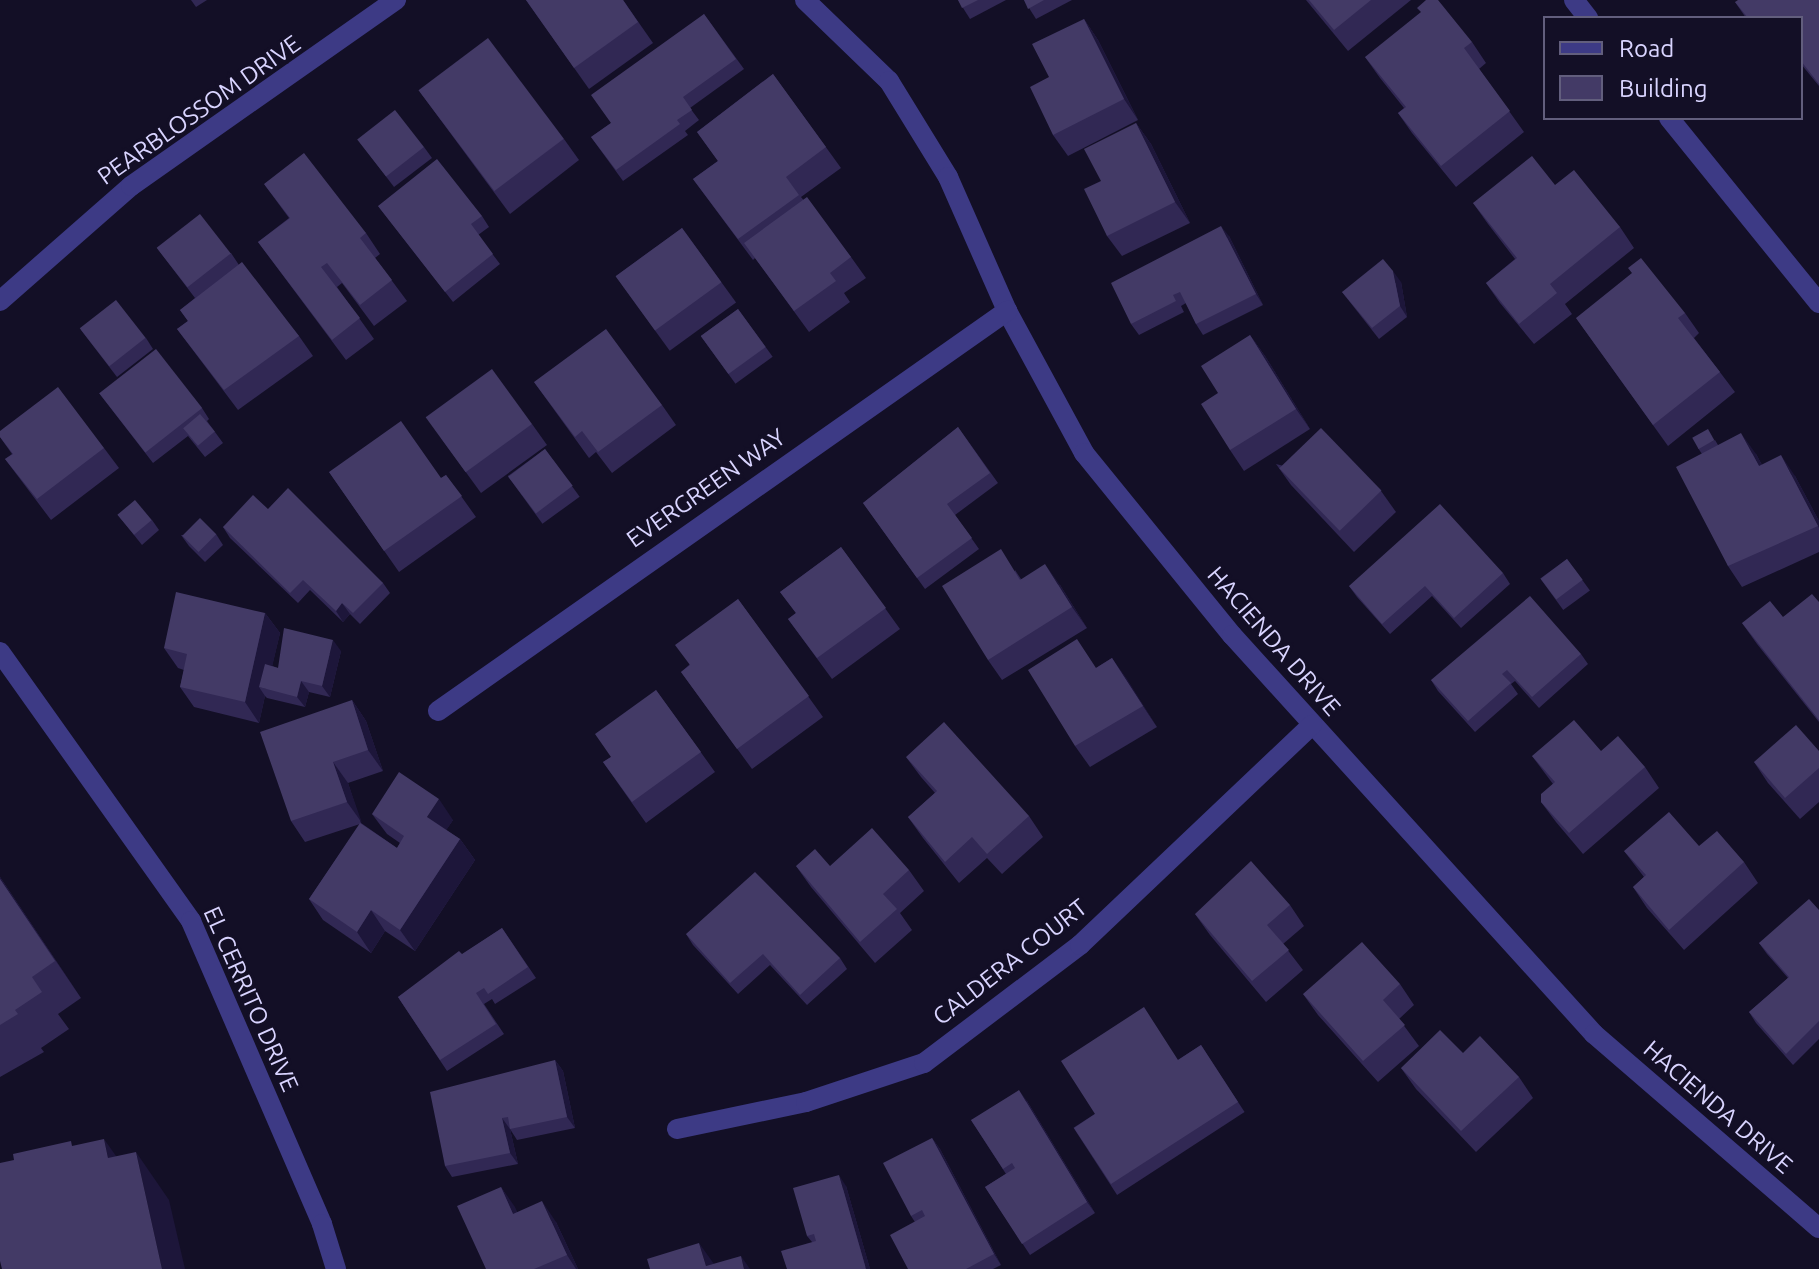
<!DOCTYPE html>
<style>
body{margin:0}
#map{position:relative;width:1819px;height:1269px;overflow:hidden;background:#130f26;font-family:Ubuntu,sans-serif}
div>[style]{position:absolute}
.minor>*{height:20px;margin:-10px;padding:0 10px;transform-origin:10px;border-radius:10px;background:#3d3a85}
.tertiary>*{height:20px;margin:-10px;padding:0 10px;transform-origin:10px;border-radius:10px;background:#3d3a85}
.wall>*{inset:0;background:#312854;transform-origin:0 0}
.shaded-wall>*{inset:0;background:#1d163a}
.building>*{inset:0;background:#433a66;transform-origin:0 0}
span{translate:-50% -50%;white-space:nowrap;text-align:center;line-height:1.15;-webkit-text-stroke:6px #130f26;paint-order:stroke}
.street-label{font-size:24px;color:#d9d4ff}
.legend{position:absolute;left:1543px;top:16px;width:260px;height:104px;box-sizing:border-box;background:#130f26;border:2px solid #625e7d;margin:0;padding:10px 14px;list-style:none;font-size:24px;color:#d9d4ff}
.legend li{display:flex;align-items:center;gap:16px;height:40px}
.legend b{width:40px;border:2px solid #625e7d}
</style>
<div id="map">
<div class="minor">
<i style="left:805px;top:0;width:117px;rotate:44deg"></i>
<i style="left:889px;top:81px;width:113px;rotate:58.4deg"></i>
<i style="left:948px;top:177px;width:146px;rotate:66.2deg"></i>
<i style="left:1007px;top:311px;width:162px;rotate:61.5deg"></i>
<i style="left:1084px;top:453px;width:235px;rotate:50.9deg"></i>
<i style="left:1232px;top:635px;width:539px;rotate:47.78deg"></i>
<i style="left:1594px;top:1034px;width:297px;rotate:40.8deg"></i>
<i style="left:1574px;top:0;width:23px;rotate:52deg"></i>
<i style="left:1669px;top:118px;width:238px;rotate:51deg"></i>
<i style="left:0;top:301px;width:174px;rotate:-41.3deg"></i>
<i style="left:131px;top:186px;width:324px;rotate:-35.1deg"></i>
<i style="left:438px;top:711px;width:696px;rotate:-35.11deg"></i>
<i style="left:677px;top:1129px;width:132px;rotate:-11.8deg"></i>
<i style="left:806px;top:1102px;width:124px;rotate:-18.3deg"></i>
<i style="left:924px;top:1063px;width:196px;rotate:-37.1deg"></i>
<i style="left:1080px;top:945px;width:320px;rotate:-43.5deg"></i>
</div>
<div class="tertiary">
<i style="left:0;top:652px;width:330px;rotate:54.6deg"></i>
<i style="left:191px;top:921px;width:330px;rotate:66.6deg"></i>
<i style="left:322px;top:1224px;width:47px;rotate:72.7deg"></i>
</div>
<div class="wall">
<i style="clip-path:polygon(191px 0,207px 0,196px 7px)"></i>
<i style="clip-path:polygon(526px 0,623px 0,653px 43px,589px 89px)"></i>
<i style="clip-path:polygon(958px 0,1006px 0,970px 19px)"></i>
<i style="clip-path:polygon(1024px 0,1072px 0,1036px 19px)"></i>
<i style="clip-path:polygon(1306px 0,1411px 0,1348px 51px)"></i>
<i style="clip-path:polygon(1819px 0,1819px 86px,1801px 64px,1801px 18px,1746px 18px,1735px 2px)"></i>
<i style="clip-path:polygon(704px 14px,744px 69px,690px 108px,699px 120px,685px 131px,688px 135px,623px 181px,591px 137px,611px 123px)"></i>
<i style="clip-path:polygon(1084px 19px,1098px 40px,1138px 120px,1068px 156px,1053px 135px,1049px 77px)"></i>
<i style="clip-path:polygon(1472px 42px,1486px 63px,1479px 69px,1524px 132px,1456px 187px,1412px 133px,1398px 113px,1404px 108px,1380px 78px,1365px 57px)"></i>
<i style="clip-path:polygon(773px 74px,841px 168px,801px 197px,851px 257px,866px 278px,844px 293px,850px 302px,809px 332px,755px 258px,753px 260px,693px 179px,718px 161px,697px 132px)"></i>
<i style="clip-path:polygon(420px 92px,564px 139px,579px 160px,510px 214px)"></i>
<i style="clip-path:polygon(1136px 123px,1151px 144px,1190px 223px,1122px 256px,1107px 236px,1101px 181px)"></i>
<i style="clip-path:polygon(359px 141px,424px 147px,432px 158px,394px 187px)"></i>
<i style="clip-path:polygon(264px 184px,366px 233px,380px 254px,375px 258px,407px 301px,374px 326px,342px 283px,337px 287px,374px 339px,346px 360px,258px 242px,289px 218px)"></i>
<i style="clip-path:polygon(1555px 185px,1620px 227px,1634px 248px,1565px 304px,1572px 314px,1534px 344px,1500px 303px,1486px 283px,1515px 259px,1488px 224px,1473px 203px)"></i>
<i style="clip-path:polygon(378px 206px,482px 216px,489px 227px,478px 235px,500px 264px,453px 302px)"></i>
<i style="left:682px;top:228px;width:92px;height:82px;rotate:54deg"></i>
<i style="clip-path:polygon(1229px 236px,1263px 305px,1203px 335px,1196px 324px,1186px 303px,1181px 306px,1184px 312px,1139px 335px,1131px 324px)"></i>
<i style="clip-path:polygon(157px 248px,231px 253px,239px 265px,299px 336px,313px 356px,238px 410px,177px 329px,188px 321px,180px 310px,195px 298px)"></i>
<i style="clip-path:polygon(1401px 282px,1407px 317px,1379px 339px,1342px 292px)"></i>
<i style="left:738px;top:309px;width:59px;height:46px;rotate:54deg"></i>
<i style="clip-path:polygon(1685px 313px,1699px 333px,1694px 338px,1735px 392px,1668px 446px,1576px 318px)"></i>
<i style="clip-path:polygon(81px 330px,146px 338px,153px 349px,117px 377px)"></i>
<i style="clip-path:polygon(1250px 335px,1265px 356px,1310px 429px,1244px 471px,1230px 450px,1218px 393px)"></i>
<i style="clip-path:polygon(534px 382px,662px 405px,676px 425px,612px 473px,596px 452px,589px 458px)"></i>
<i style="clip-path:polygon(99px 393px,202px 408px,209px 419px,207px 421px,223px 443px,205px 457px,188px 436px,153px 463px)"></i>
<i style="clip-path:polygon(532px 424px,547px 445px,481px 493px,441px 438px)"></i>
<i style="clip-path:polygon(958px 427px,998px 483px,955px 515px,979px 549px,925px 589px,863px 503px)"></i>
<i style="clip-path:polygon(0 437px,104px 448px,119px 468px,51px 520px,5px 459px,12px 454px)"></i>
<i style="clip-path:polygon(1715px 440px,1718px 445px,1756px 454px,1762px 465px,1795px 476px,1819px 521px,1819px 552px,1742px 587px,1728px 566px,1702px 454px,1698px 448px)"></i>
<i style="left:545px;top:449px;width:59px;height:46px;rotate:54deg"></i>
<i style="clip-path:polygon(1276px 464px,1381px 491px,1396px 512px,1354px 552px,1291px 485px)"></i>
<i style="clip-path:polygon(329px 472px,441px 478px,446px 475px,476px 517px,399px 572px)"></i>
<i style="clip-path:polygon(268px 509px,383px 583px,390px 593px,360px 624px,350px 614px,343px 622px,310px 590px,298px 603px,230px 538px,223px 527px)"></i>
<i style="clip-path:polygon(118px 515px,152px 520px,159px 530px,142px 545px)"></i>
<i style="clip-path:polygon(216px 534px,223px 545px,205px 562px,189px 546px,181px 535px)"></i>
<i style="clip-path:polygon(841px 547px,900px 629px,832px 679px,788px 619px,796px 613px,780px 592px)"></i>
<i style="left:1567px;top:559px;width:39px;height:33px;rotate:54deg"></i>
<i style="clip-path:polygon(1015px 570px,1021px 579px,1060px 585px,1087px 628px,1002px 680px,988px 660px)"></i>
<i style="clip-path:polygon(1503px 573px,1510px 584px,1461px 628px,1432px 596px,1390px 634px,1357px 597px,1349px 586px)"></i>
<i style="clip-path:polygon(738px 599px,823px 717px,752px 769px,681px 672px,689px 665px)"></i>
<i style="clip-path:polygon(1819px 602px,1819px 722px,1757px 644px,1742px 623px,1783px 617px)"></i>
<i style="clip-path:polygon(265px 613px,280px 633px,272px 666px,278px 668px,341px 651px,330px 697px,309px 692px,305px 707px,267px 698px,265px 696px,259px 723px,194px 707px,180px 687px,184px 670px,178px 668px,164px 648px)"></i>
<i style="clip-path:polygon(1581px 654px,1588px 664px,1539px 708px,1515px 681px,1511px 684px,1518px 694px,1475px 732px,1438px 691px,1431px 680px)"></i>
<i style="clip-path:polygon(1112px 658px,1157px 727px,1090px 767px,1075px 746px,1096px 668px)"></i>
<i style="clip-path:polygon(656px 690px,715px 772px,646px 823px,603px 762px,611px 757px)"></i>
<i style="clip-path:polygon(352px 700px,366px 721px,383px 771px,348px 783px,361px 823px,397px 848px,400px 843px,387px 834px,372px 814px,453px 820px,446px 830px,460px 839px,475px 860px,415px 951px,385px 931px,371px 953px,323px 920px,309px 899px,360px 824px,305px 842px,291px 821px)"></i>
<i style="clip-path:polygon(1601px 751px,1645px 767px,1659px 788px,1583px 854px,1556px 822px,1541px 802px,1553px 784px,1532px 756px)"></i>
<i style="clip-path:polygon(1819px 751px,1819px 802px,1800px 819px,1768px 783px,1754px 762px)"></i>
<i style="clip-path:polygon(906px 757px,1029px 816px,1043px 837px,1002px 874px,987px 858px,959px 883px,923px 838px,908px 817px,935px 793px,921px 777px)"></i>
<i style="clip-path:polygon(1699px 846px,1744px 862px,1758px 883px,1684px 950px,1647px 908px,1633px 887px,1644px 877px,1624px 851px)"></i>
<i style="clip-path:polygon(796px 866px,830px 866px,909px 870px,924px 891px,900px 913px,912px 930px,875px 963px,811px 887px)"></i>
<i style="clip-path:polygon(0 877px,81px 998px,58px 1014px,69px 1029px,41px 1048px,44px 1052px,0 1077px)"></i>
<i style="clip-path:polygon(1290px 905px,1304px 926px,1283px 944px,1303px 970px,1266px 1002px,1210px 935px,1195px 914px)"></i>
<i style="clip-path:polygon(1819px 910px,1819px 1039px,1793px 1065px,1756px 1023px,1749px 1012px,1788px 978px,1767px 954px,1759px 943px)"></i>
<i style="clip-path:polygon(502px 928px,536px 978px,495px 1004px,492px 999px,484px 1004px,504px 1034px,447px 1071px,398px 997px)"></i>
<i style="clip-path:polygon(686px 934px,840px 958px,847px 969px,807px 1005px,770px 965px,738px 994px,693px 945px)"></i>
<i style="clip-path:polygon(1400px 984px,1414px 1005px,1399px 1019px,1419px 1046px,1378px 1082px,1318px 1015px,1303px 994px)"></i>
<i style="left:1201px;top:1045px;width:80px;height:152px;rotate:57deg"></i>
<i style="clip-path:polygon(1463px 1053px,1519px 1077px,1533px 1098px,1476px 1152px,1416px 1089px,1401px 1068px)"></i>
<i style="clip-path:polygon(555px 1060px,563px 1071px,575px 1128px,517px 1140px,510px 1129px,518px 1164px,452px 1177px,445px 1166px)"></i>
<i style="clip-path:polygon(1027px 1101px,1095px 1213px,1030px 1255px,985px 1187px,1006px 1174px,971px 1120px)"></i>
<i style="clip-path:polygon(932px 1138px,940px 1149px,1001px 1265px,993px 1269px,908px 1269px,915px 1222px,911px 1216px)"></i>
<i style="clip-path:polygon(846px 1186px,870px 1269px,812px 1242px,807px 1236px)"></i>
<i style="clip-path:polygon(501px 1187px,517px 1212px,556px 1222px,578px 1269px,486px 1269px)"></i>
</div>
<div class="shaded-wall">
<i style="clip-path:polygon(1084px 19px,1098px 40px,1138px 120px,1124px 99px)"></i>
<i style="clip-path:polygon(1136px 123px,1151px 144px,1190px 223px,1175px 202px)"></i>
<i style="clip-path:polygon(1221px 226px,1229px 236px,1263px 305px,1256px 294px)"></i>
<i style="clip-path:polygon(1393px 271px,1401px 282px,1407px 317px,1400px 306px)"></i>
<i style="clip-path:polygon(1250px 335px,1265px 356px,1310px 429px,1296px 409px)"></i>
<i style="clip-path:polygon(1741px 433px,1756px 454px,1774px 487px,1759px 466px)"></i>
<i style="clip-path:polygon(1781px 455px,1795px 476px,1819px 521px,1819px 528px)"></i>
<i style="clip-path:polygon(1045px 564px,1060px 585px,1087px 628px,1072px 607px)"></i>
<i style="clip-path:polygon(342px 603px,350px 614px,343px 622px,336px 611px)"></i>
<i style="clip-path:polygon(265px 613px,280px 633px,267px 689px,259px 687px,265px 696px,259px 723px,245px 702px)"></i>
<i style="clip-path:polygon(333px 640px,341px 651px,330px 697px,322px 686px)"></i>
<i style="clip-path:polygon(1112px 658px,1127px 679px,1157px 727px,1143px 706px)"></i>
<i style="clip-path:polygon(301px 681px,309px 692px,305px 707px,297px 697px)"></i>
<i style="clip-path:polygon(352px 700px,366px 721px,383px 771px,368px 750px)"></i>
<i style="clip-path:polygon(333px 762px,348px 783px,362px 823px,347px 802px)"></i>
<i style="clip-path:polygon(439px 799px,453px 820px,441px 838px,427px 817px)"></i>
<i style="clip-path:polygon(460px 839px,475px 860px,415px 951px,400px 930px)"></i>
<i style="clip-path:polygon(0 877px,81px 998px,0 879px)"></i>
<i style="clip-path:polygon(371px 910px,385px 931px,371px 953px,357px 932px)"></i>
<i style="clip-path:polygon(555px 1060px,563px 1071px,575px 1128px,567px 1117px)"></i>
<i style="clip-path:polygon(1019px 1090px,1027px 1101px,1095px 1213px,1087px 1202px)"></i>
<i style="clip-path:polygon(502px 1118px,510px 1129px,518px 1164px,510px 1153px)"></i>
<i style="clip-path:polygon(932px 1138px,940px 1149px,1001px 1265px,994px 1254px)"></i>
<i style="clip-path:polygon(104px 1139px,138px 1187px,108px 1158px)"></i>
<i style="clip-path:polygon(136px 1152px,169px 1200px,185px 1269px,162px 1269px)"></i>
<i style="clip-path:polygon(839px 1175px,846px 1186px,870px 1269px,866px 1269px)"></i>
<i style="clip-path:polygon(501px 1187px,515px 1207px,527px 1235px,513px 1214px)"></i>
<i style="clip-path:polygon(542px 1201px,556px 1222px,578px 1269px,576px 1269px,567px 1255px)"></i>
<i style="clip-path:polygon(699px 1243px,714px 1264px,706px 1266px)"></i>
<i style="clip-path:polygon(741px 1256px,750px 1269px,744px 1269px)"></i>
</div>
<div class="building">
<i style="clip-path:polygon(526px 0,623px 0,638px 22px,574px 68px)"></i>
<i style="clip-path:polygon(958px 0,978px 0,962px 8px)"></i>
<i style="clip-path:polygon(1024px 0,1044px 0,1028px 9px)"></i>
<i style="clip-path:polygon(1309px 0,1371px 0,1334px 30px)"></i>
<i style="clip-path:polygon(1426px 0,1438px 0,1472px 42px,1464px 48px,1510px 111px,1441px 166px,1398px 113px,1406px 107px,1365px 57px,1421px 12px,1417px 8px)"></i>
<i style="clip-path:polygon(1738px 0,1819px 0,1819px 84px,1801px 61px,1801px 18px,1748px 18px,1735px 2px)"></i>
<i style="clip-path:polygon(704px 14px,736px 59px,683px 97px,692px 110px,677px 120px,680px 124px,616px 170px,591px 137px,611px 123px,591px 95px)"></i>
<i style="clip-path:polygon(1084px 19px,1124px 99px,1053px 135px,1030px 87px,1049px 77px,1032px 44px)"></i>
<i style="left:488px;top:38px;width:126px;height:87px;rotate:53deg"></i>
<i style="clip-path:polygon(773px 74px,826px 147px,786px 177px,799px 195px,738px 239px,693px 179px,718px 161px,697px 132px)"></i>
<i style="left:395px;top:110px;width:47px;height:48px;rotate:52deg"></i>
<i style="clip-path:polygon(1136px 123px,1175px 202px,1107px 236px,1084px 189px,1101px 181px,1084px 149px)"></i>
<i style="clip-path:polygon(304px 153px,366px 233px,360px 238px,392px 280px,360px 305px,327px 263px,321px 267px,360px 318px,332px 340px,258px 242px,290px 218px,264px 184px)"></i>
<i style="clip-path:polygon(1532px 156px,1555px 185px,1574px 170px,1620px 227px,1550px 284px,1557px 293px,1519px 324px,1486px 283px,1517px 258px,1473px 203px)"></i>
<i style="clip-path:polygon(437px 159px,482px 216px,471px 224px,493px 254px,445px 292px,378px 206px)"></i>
<i style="clip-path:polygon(807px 197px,851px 257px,830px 273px,836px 281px,794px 311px,744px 243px)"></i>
<i style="left:200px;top:214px;width:50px;height:55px;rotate:52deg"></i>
<i style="clip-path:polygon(1221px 226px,1256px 294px,1196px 324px,1180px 292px,1173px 295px,1176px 301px,1131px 324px,1111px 283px)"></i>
<i style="left:682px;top:228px;width:67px;height:82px;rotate:54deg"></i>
<i style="clip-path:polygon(1641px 258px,1685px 313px,1678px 318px,1720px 372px,1653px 425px,1576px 318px,1632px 273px,1628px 268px)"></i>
<i style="clip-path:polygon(1383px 259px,1393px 271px,1400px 306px,1372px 328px,1342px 292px)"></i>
<i style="clip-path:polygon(242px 262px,299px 336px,224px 390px,177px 329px,188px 321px,180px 310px)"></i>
<i style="left:116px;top:300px;width:48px;height:46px;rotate:52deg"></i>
<i style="left:738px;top:309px;width:47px;height:46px;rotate:54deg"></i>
<i style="clip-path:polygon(606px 329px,662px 405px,598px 452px,582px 431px,575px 437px,534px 382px)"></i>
<i style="clip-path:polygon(1250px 335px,1296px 409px,1230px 450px,1201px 404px,1218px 393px,1201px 366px)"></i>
<i style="left:156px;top:349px;width:75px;height:72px;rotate:52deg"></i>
<i style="left:492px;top:369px;width:68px;height:82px;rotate:54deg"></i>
<i style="clip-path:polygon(58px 387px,104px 448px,37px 499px,5px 459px,13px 454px,0 437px,0 431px)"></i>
<i style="left:200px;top:414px;width:23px;height:22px;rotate:50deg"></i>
<i style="clip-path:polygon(401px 421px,441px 478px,446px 475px,462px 496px,384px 551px,329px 472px)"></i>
<i style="clip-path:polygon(958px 427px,990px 473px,947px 504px,972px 538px,917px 578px,863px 503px)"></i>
<i style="left:1321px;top:428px;width:87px;height:58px;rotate:46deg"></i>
<i style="left:1708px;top:429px;width:13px;height:18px;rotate:61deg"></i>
<i style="clip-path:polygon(1741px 433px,1759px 466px,1781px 455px,1818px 526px,1728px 566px,1676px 467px)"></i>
<i style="left:545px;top:449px;width:46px;height:46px;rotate:53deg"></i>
<i style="clip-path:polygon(288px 488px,383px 583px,353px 613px,342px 603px,336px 611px,303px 580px,290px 593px,223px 527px,253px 495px,268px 509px)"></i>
<i style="left:135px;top:500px;width:26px;height:23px;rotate:50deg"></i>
<i style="clip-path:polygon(1440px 504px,1503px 573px,1454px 618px,1425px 586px,1382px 624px,1349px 586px)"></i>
<i style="left:200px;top:518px;width:23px;height:25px;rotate:45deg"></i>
<i style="clip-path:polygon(841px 547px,886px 608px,817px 658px,788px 619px,796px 613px,780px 592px)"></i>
<i style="clip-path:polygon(1001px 549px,1020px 580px,1045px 564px,1072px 607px,988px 660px,942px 586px)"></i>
<i style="left:1567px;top:559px;width:26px;height:33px;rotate:53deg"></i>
<i style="clip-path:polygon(176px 592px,265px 613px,245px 702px,180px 687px,187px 654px,164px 648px)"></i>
<i style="clip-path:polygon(1812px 594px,1819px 602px,1819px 720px,1742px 623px,1770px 601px,1783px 617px)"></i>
<i style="clip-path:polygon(1530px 596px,1581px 654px,1532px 697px,1507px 670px,1502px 674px,1511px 683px,1468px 721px,1431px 680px)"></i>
<i style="clip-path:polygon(738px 599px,809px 696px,737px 749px,681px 672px,690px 665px,675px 645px)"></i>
<i style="clip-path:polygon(284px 628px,333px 640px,322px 686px,301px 681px,297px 697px,259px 687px,265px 664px,278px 668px)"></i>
<i style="clip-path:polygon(1077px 639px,1096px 668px,1112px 658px,1143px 706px,1075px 746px,1028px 670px)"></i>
<i style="clip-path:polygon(656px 690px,701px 752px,632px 802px,603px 762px,611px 757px,595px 734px)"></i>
<i style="clip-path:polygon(352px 700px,368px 750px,333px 762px,347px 802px,291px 821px,260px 732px)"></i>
<i style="clip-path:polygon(1574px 720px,1601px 751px,1618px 736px,1645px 767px,1569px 833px,1541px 802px,1541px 794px,1555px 782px,1532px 756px)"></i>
<i style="clip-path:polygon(944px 722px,1029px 816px,987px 854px,972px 837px,945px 862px,908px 817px,937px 791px,906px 757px)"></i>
<i style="clip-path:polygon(1796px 725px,1819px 751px,1819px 768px,1785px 798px,1754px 762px)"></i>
<i style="clip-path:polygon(399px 772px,439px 799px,427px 817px,460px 839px,400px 930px,371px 910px,357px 932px,309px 899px,360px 823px,397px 848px,404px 836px,372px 814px)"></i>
<i style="clip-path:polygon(1669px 812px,1699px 846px,1717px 831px,1744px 862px,1669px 930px,1633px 887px,1646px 875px,1624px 851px)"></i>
<i style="clip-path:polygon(872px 828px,909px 870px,883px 894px,897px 909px,860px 942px,796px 866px,815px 849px,830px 866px)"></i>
<i style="clip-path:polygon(1251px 861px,1290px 905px,1267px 925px,1289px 950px,1252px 981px,1195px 914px)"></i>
<i style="clip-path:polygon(755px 872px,840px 958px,800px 995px,763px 954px,730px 983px,686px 934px)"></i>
<i style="clip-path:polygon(0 879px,55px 961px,32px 977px,42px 992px,15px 1010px,18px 1014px,0 1025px)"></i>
<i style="clip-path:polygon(1809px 899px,1819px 910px,1819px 1021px,1786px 1054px,1749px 1012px,1789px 977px,1759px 943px)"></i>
<i style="clip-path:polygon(502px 928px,528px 967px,488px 994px,484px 988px,476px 993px,496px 1024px,440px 1060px,398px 997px,459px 951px,462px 954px)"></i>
<i style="clip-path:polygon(1362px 942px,1400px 984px,1383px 1000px,1405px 1025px,1363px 1061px,1303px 994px)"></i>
<i style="clip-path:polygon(1144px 1007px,1178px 1060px,1201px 1045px,1238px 1102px,1111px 1184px,1074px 1128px,1095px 1114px,1061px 1061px)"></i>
<i style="clip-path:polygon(1440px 1030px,1463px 1053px,1480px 1036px,1519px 1077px,1461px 1131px,1401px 1068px)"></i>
<i style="clip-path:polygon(555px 1060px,567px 1117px,510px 1129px,508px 1117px,502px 1118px,510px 1153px,445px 1166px,430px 1092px)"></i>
<i style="clip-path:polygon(1019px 1090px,1087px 1202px,1022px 1244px,985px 1187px,1015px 1168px,1012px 1163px,1003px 1169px,971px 1120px)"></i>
<i style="clip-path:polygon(932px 1138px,994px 1254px,966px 1269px,908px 1269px,890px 1235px,925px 1216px,922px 1210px,911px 1216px,883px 1163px)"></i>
<i style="clip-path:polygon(104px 1139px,108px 1158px,136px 1152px,162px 1269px,2px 1269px,0 1261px,0 1163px,14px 1160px,13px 1154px,71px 1141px,72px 1146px)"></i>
<i style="clip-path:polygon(839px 1175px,866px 1269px,787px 1269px,781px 1251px,816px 1241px,814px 1234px,807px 1236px,793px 1188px)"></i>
<i style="clip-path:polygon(501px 1187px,513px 1214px,542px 1201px,567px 1255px,534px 1269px,486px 1269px,457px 1206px)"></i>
<i style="clip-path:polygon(699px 1243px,706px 1266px,741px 1256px,744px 1269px,650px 1269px,647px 1259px)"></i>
</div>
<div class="street-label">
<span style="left:199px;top:110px;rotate:-35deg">PEARBLOSSOM DRIVE</span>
<span style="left:706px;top:488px;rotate:-35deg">EVERGREEN WAY</span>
<span style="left:1274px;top:641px;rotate:49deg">HACIENDA DRIVE</span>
<span style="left:1010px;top:962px;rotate:-38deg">CALDERA COURT</span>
<span style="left:251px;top:999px;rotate:66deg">EL CERRITO DRIVE</span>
<span style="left:1718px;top:1107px;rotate:41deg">HACIENDA DRIVE</span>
</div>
<ul class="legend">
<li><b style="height:10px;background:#3d3a85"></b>Road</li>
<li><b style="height:22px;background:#433a66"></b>Building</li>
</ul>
</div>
